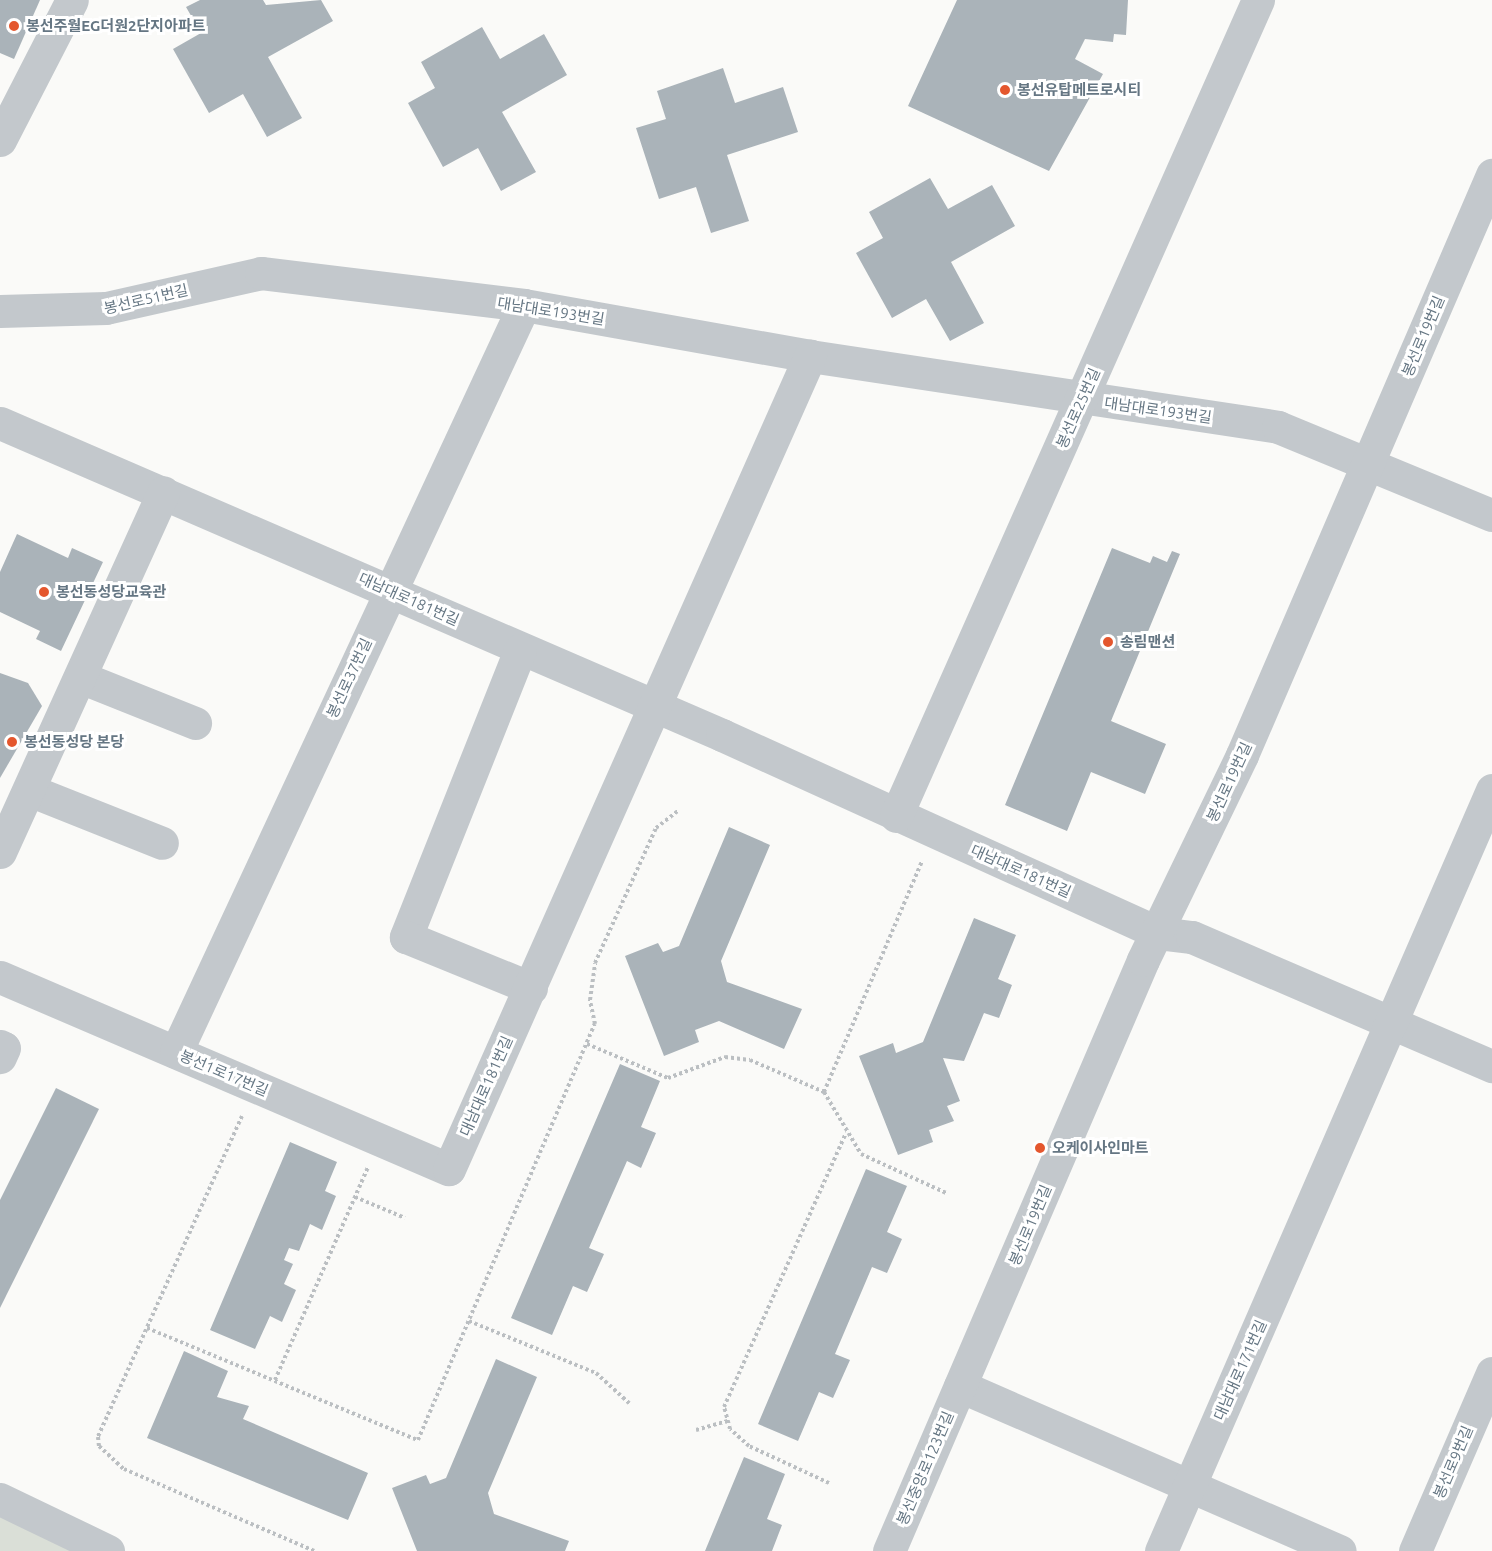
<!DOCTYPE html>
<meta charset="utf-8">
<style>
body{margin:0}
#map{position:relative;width:1492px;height:1551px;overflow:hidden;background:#fafaf8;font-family:Ubuntu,"Noto Sans KR",sans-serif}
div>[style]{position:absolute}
.green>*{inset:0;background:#dadfd7}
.building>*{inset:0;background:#aab3b9}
.path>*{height:4px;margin-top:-2px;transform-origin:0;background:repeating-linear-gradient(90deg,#bbbfc2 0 3px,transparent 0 6px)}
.minor>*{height:33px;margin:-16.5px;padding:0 16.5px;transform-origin:16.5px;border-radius:16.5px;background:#c3c8cc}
.dots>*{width:16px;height:16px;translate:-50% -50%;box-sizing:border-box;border:3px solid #fff;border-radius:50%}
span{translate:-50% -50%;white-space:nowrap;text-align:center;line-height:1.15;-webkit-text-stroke:6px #fff;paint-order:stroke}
.poi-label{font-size:15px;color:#657683;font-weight:700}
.left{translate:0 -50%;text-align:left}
.street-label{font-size:15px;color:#657683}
</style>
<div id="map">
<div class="green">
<i style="clip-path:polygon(0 1499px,78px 1551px,0 1551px)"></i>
</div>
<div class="building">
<i style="clip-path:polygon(0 0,40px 0,14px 59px,0 53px)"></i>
<i style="clip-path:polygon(200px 0,263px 0,266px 5px,321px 0,333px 21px,268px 57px,302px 118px,267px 137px,243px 94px,209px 113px,173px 49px,201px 33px,186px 7px)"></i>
<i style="clip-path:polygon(957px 0,1128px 0,1126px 35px,1114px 34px,1113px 42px,1085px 39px,1075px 59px,1103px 74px,1049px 171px,908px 106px)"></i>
<i style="clip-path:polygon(482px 27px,500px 59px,544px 34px,567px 75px,502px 112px,536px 172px,501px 191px,478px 148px,443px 167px,408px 103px,435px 88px,421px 62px)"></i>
<i style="clip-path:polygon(723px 68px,735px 103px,783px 87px,798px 132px,727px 155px,749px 221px,711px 233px,696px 187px,659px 199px,636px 128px,666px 119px,657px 91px)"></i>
<i style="clip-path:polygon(930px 178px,948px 209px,992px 185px,1015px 226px,951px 262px,984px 323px,950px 341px,926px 299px,892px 318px,856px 253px,883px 238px,869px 212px)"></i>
<i style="clip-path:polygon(17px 534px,68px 558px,72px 548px,103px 562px,61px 651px,36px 639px,40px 631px,0 612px,0 572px)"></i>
<i style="clip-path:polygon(1112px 548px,1150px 563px,1153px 556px,1167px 562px,1172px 551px,1180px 554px,1111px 721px,1166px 744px,1145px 794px,1091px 772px,1067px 831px,1005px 805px)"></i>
<i style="clip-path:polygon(0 673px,28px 683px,42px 706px,0 778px)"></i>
<i style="clip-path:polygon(729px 827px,770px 845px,721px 961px,727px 982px,802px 1009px,784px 1049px,719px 1021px,695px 1030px,699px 1042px,664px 1056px,625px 956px,658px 943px,663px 952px,679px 946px)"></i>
<i style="clip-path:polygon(974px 918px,1016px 935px,998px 979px,1012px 985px,999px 1018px,984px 1013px,964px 1061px,943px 1058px,960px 1101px,947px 1106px,954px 1121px,929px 1130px,933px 1142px,898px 1155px,859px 1056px,893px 1043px,896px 1053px,923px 1042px)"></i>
<i style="clip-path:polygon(620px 1064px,660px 1081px,641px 1127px,656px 1133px,641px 1168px,627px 1161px,589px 1248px,604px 1254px,587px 1292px,573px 1286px,552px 1335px,511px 1318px)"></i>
<i style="clip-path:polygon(56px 1088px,99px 1109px,0 1308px,0 1200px)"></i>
<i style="clip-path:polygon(290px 1142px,337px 1162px,325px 1191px,336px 1196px,322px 1230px,310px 1224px,299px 1251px,289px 1248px,284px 1260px,293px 1264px,284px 1284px,296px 1290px,282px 1322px,270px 1316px,255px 1349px,210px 1330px)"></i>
<i style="clip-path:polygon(866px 1169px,907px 1186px,887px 1232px,902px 1239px,887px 1273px,872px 1267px,835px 1354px,850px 1360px,833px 1398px,819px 1392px,798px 1441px,758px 1424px)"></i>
<i style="clip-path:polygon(184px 1351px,228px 1371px,217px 1397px,249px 1406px,243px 1419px,368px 1473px,348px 1520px,147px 1438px)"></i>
<i style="clip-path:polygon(496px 1359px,537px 1377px,488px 1493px,494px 1514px,569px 1541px,565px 1551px,417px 1551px,392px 1488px,426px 1475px,430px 1484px,446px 1478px)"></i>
<i style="clip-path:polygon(744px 1457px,785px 1474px,767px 1519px,782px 1525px,772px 1551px,705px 1551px)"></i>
</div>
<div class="path">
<i style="left:587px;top:1044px;width:88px;rotate:22.8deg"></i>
<i style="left:668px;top:1078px;width:61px;rotate:-20.2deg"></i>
<i style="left:725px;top:1057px;width:25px;rotate:7deg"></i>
<i style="left:750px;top:1060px;width:81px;rotate:23.4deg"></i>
<i style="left:824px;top:1092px;width:72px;rotate:59.2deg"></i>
<i style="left:861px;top:1154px;width:94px;rotate:24.6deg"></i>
<i style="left:824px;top:1092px;width:251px;rotate:-67deg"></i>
<i style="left:242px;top:1116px;width:352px;rotate:114.2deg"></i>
<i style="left:98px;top:1437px;width:9px;rotate:84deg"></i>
<i style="left:99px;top:1446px;width:34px;rotate:43deg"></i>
<i style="left:124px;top:1469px;width:207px;rotate:23.3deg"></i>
<i style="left:355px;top:1197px;width:54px;rotate:22.8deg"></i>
<i style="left:469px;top:1321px;width:137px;rotate:22.3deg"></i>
<i style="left:596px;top:1373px;width:45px;rotate:42.3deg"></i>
<i style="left:147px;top:1328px;width:293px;rotate:22.5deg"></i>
<i style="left:418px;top:1440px;width:452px;rotate:-67deg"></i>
<i style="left:595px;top:1024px;width:25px;rotate:-102deg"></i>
<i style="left:590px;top:1000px;width:37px;rotate:-82deg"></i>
<i style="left:595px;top:963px;width:148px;rotate:-65.7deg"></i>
<i style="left:656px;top:828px;width:28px;rotate:-38deg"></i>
<i style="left:275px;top:1380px;width:232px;rotate:-66.4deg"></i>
<i style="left:696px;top:1430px;width:33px;rotate:-16deg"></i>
<i style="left:829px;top:1483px;width:88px;rotate:-155.2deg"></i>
<i style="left:749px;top:1446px;width:25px;rotate:-138deg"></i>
<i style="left:730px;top:1429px;width:23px;rotate:-105deg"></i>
<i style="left:724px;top:1407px;width:300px;rotate:-66deg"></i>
</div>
<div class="minor">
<i style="left:0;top:140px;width:157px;rotate:-62.8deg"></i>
<i style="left:0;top:311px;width:106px;rotate:-1.6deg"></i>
<i style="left:106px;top:308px;width:159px;rotate:-12.7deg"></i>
<i style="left:261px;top:273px;width:265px;rotate:6.9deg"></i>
<i style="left:524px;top:305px;width:291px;rotate:10.1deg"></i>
<i style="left:810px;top:356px;width:473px;rotate:8.6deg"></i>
<i style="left:1278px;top:427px;width:231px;rotate:22.4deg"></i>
<i style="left:0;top:423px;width:787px;rotate:23.37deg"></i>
<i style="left:722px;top:735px;width:479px;rotate:24.4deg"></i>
<i style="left:1158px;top:933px;width:34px;rotate:7deg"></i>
<i style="left:1192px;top:937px;width:327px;rotate:23.3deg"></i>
<i style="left:520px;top:650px;width:309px;rotate:111.7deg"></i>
<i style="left:406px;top:937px;width:135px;rotate:22.2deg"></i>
<i style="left:80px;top:677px;width:124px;rotate:21.8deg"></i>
<i style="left:29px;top:790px;width:143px;rotate:21.7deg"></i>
<i style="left:896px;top:816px;width:893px;rotate:-66.08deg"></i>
<i style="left:0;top:852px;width:395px;rotate:-65.6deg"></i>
<i style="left:0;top:977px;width:488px;rotate:23.2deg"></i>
<i style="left:449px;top:1169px;width:890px;rotate:-66.06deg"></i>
<i style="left:0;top:1046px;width:4px;rotate:27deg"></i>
<i style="left:4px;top:1048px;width:10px;rotate:114deg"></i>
<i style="left:176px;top:1052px;width:824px;rotate:-65.02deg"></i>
<i style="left:960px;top:1386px;width:414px;rotate:23.5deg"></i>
<i style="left:0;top:1499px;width:120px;rotate:25.7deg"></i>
<i style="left:889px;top:1551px;width:643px;rotate:-66.74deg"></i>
<i style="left:1143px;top:960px;width:228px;rotate:-64.2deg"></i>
<i style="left:1242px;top:755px;width:632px;rotate:-66.68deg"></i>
<i style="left:1161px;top:1551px;width:830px;rotate:-66.49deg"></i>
<i style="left:1415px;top:1551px;width:194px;rotate:-66.6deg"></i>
</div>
<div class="dots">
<i style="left:14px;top:26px;background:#e4572e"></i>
<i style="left:1005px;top:90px;background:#e4572e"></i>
<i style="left:44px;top:592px;background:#e4572e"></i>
<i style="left:1108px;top:642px;background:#e4572e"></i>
<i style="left:12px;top:742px;background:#e4572e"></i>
<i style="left:1040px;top:1148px;background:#e4572e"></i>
</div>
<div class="poi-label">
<span class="left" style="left:26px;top:26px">봉선주월EG더원2단지아파트</span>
<span class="left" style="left:1017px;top:90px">봉선유탑메트로시티</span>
<span class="left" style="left:56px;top:592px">봉선동성당교육관</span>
<span class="left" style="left:1120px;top:642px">송림맨션</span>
<span class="left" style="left:24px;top:742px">봉선동성당 본당</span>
<span class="left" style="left:1052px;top:1148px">오케이사인마트</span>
</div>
<div class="street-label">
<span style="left:146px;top:299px;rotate:-13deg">봉선로51번길</span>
<span style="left:551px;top:311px;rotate:9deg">대남대로193번길</span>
<span style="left:1423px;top:336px;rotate:-67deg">봉선로19번길</span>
<span style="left:1078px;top:408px;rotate:-66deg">봉선로25번길</span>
<span style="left:1158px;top:410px;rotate:8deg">대남대로193번길</span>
<span style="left:409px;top:599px;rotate:24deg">대남대로181번길</span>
<span style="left:349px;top:678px;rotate:-65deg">봉선로37번길</span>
<span style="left:1229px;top:782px;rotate:-65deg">봉선로19번길</span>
<span style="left:1021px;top:871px;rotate:24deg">대남대로181번길</span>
<span style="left:224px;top:1073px;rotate:23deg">봉선1로17번길</span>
<span style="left:486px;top:1086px;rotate:-66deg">대남대로181번길</span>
<span style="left:1030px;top:1225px;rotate:-67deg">봉선로19번길</span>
<span style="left:1240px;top:1370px;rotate:-66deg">대남대로171번길</span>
<span style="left:1453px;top:1462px;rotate:-67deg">봉선로9번길</span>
<span style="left:925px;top:1468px;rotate:-67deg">봉선중앙로123번길</span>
</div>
</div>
